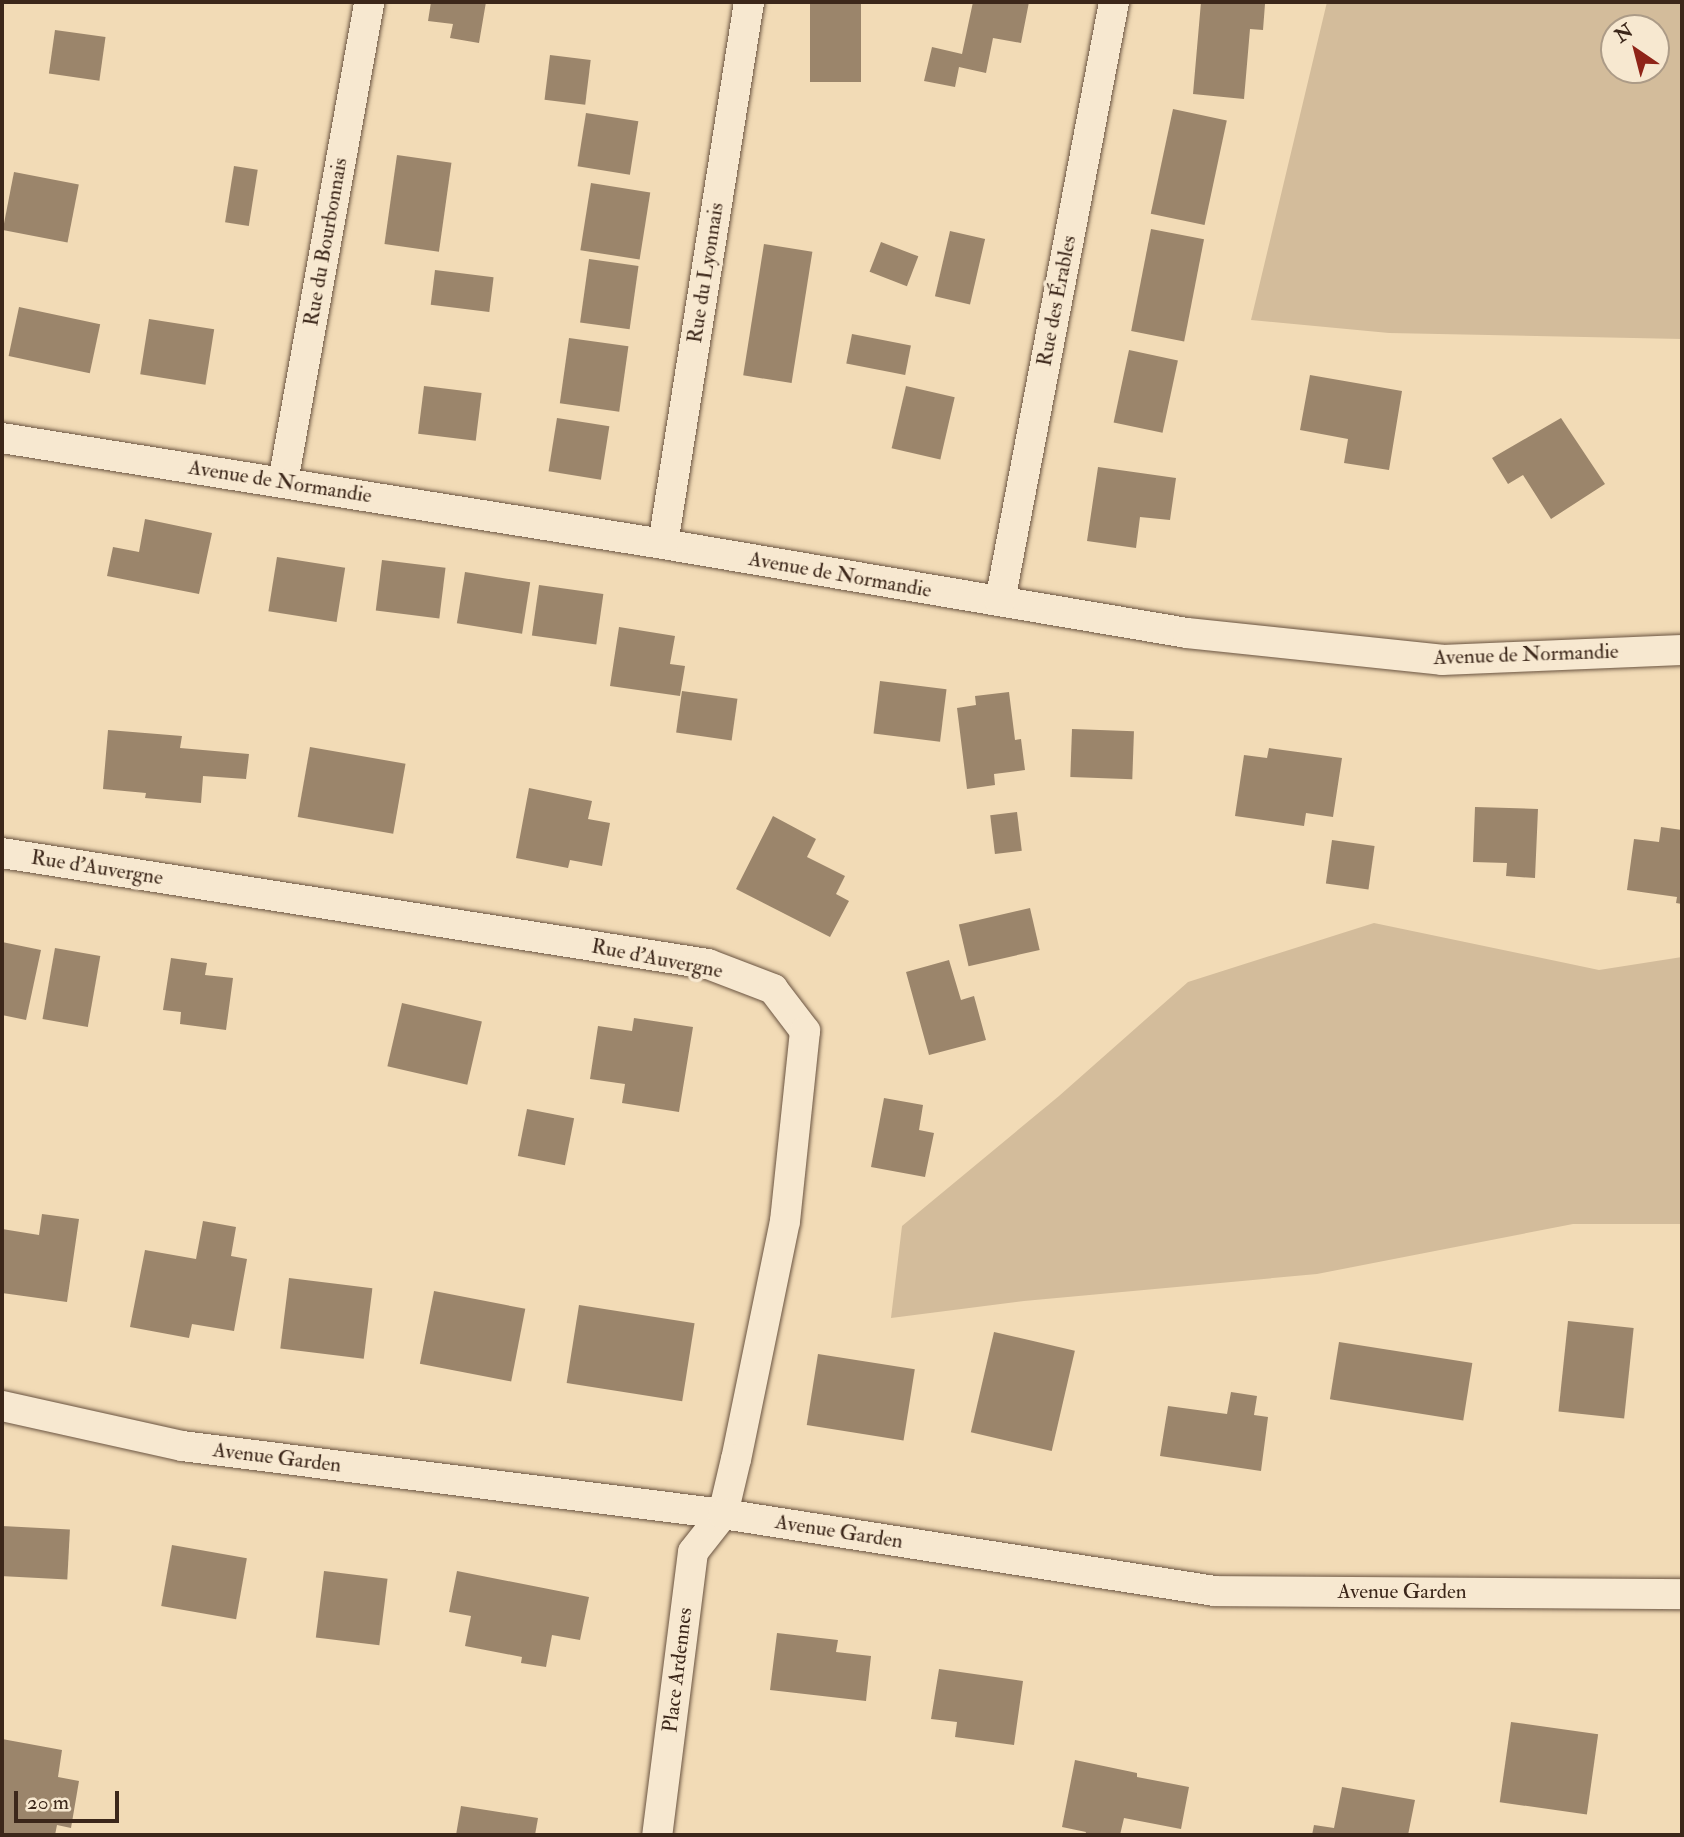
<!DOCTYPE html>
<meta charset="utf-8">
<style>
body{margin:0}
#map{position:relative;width:1684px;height:1837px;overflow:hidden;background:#f2dbb6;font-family:"IM FELL Double Pica",serif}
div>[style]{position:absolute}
.green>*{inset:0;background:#d3bc9b}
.building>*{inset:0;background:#9b856b;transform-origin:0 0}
.roads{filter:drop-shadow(0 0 2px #6a5441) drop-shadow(0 0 2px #6a5441)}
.street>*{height:30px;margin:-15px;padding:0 15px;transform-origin:15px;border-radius:15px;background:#f7e8d0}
span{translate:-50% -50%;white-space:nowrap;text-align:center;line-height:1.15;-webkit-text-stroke:7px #f7e8d0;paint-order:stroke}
.street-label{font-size:21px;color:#3c271a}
.frame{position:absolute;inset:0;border:4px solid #3c271a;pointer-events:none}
.north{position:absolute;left:1600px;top:14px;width:70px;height:70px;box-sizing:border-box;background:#f7e8d0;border:2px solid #ac9b87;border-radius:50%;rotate:325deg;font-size:19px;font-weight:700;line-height:28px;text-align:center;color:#3c271a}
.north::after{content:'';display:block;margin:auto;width:24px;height:32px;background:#8f2418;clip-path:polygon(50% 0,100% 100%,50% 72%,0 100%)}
.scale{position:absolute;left:14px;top:1791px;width:105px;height:32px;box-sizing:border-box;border:4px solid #3c271a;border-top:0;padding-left:9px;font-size:21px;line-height:24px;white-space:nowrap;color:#3c271a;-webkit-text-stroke:5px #f7e8d0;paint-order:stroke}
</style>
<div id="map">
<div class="green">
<i style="clip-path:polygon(evenodd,1327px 2px,1682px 2px,1682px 339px,1389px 333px,1251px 320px,1327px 2px,1614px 28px,1656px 28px,1656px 70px,1614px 70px,1614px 28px)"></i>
<i style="clip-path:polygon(1374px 923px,1599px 970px,1682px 957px,1682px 1224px,1573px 1224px,1317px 1274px,1024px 1301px,891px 1318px,902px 1226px,1059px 1096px,1188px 982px)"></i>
</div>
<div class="building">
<i style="clip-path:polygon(431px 2px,486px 2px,479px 43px,450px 38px,453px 24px,428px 21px)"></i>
<i style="left:810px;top:2px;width:51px;height:80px"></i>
<i style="clip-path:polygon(973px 2px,1029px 2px,1021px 43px,993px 38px,986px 73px,959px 67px,955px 87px,924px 81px,932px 47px,962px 54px)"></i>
<i style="clip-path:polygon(1201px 2px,1265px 4px,1263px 30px,1250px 29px,1244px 99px,1193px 94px)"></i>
<i style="left:55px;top:30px;width:51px;height:44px;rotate:8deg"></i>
<i style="left:550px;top:55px;width:41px;height:45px;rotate:7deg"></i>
<i style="left:1173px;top:109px;width:55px;height:107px;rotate:12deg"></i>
<i style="left:586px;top:113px;width:53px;height:54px;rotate:9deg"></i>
<i style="left:397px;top:155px;width:55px;height:90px;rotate:8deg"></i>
<i style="left:234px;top:166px;width:24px;height:57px;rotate:9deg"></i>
<i style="left:14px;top:172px;width:66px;height:59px;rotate:11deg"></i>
<i style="left:591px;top:183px;width:60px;height:68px;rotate:9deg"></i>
<i style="left:1151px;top:229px;width:54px;height:104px;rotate:11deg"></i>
<i style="left:950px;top:231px;width:36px;height:67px;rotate:13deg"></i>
<i style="left:881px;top:242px;width:40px;height:32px;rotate:21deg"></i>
<i style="left:764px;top:244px;width:49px;height:133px;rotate:9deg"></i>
<i style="left:589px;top:259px;width:50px;height:64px;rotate:8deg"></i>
<i style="left:435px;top:270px;width:59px;height:35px;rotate:7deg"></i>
<i style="left:19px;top:307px;width:83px;height:50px;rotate:12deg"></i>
<i style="left:149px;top:319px;width:66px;height:56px;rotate:9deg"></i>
<i style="left:852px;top:334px;width:60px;height:30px;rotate:11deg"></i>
<i style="left:569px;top:338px;width:60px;height:66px;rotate:8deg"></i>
<i style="left:1129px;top:350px;width:50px;height:74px;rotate:12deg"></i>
<i style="clip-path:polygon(1310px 375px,1402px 391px,1389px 470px,1344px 463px,1348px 439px,1300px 430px)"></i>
<i style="left:424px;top:386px;width:58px;height:48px;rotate:7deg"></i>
<i style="left:906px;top:386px;width:50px;height:64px;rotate:13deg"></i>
<i style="left:557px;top:418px;width:53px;height:54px;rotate:9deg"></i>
<i style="clip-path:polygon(1561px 418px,1605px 484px,1551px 519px,1523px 475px,1508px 484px,1492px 458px)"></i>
<i style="clip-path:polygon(1098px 467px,1176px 478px,1170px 520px,1140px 517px,1136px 548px,1087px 541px)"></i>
<i style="clip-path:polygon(145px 519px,212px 533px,199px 594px,107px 576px,113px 547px,139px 552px)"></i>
<i style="left:277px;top:557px;width:69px;height:55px;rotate:9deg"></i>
<i style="left:382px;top:560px;width:64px;height:51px;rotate:7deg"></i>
<i style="left:465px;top:572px;width:66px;height:52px;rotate:9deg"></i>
<i style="left:539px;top:585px;width:65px;height:51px;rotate:8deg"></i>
<i style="clip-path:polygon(619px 627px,675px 636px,670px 664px,685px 666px,680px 696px,610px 686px)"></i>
<i style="left:880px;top:681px;width:67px;height:53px;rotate:7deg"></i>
<i style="left:682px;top:691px;width:56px;height:42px;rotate:8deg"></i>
<i style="clip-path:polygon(1009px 692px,1015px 740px,1021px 739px,1025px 770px,994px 774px,995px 785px,967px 789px,957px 708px,976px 705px,975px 696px)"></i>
<i style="left:1072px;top:729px;width:62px;height:48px;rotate:2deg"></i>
<i style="clip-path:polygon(108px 730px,182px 736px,180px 748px,249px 754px,246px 779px,203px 776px,201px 803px,145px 798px,146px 793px,103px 789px)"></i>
<i style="left:310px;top:747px;width:97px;height:71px;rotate:10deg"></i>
<i style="clip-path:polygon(1269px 748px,1342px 758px,1333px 817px,1306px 813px,1304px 826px,1235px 816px,1244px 755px,1267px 758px)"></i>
<i style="clip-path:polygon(529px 788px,592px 801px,588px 819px,610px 823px,602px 866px,570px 860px,568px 868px,516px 858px)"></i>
<i style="clip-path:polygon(1475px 807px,1538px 809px,1535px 878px,1506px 876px,1507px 863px,1473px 862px)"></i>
<i style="left:1017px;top:812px;width:39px;height:27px;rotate:83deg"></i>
<i style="clip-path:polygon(773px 816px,816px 839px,807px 857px,845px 876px,836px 894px,849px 901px,830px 937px,736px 889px)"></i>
<i style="clip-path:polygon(1661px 827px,1682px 830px,1682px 904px,1676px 903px,1677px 897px,1627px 890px,1634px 839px,1659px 842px)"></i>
<i style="left:1332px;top:840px;width:43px;height:44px;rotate:8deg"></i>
<i style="left:1030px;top:908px;width:43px;height:73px;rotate:77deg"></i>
<i style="clip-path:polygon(2px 942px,41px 950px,26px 1020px,2px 1015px)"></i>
<i style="left:55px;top:948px;width:46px;height:72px;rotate:10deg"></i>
<i style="clip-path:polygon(171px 958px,207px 963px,205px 975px,233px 978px,226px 1030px,180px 1024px,181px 1012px,163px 1010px)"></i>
<i style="clip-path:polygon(949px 960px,961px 1000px,974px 996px,986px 1040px,929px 1055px,906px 972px)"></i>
<i style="left:402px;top:1003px;width:82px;height:65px;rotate:13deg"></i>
<i style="clip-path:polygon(634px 1018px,693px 1027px,679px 1112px,622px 1103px,625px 1084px,590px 1079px,598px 1026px,632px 1031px)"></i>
<i style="clip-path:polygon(884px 1098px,923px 1105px,919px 1130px,934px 1133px,925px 1177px,871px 1167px)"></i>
<i style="left:527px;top:1109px;width:48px;height:48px;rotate:11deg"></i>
<i style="clip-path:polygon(42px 1214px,79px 1219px,67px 1302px,2px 1293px,2px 1229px,39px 1235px)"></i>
<i style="clip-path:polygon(203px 1221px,236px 1227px,231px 1256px,247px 1259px,234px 1331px,192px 1324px,189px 1338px,130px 1327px,145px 1250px,196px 1259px)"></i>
<i style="left:289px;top:1278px;width:84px;height:71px;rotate:7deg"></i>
<i style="left:434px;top:1291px;width:93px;height:74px;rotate:11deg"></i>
<i style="left:579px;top:1305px;width:117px;height:79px;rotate:9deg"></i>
<i style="left:1568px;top:1321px;width:66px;height:91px;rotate:6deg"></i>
<i style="left:994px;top:1332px;width:83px;height:103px;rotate:13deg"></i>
<i style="left:1339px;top:1342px;width:135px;height:58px;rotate:9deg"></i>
<i style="left:818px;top:1354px;width:98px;height:72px;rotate:9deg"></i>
<i style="clip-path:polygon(1231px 1392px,1257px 1396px,1254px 1415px,1268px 1417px,1261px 1471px,1160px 1456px,1168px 1406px,1227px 1414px)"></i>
<i style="left:2px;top:1526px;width:68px;height:50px;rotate:3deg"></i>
<i style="left:172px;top:1545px;width:76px;height:62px;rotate:10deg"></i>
<i style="left:324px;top:1571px;width:64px;height:67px;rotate:7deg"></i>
<i style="clip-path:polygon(457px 1571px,589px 1597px,580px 1640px,552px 1635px,546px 1667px,521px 1663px,522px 1657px,465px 1646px,471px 1616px,449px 1612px)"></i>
<i style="clip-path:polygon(777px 1633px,838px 1640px,836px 1652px,871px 1656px,866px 1701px,770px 1690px)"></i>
<i style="clip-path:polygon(939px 1669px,1023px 1681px,1014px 1745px,955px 1737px,957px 1722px,931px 1719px)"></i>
<i style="left:1511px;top:1722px;width:88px;height:81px;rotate:8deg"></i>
<i style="clip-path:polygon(2px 1739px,62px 1750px,58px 1777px,79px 1781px,71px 1828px,57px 1825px,55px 1835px,2px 1835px)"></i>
<i style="clip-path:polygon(1075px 1760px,1137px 1773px,1137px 1777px,1189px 1787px,1181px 1829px,1124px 1818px,1120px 1835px,1085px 1835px,1086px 1832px,1062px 1827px)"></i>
<i style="clip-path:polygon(1342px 1787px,1415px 1800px,1408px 1835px,1312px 1835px,1314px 1825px,1334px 1828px)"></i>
<i style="clip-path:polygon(461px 1806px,538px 1818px,535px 1835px,456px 1835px)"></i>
</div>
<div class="roads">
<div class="street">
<i style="left:2px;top:438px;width:669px;rotate:9.11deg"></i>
<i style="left:663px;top:544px;width:532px;rotate:9.64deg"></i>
<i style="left:1187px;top:633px;width:256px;rotate:6deg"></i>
<i style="left:1442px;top:660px;width:240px;rotate:-2.4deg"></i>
<i style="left:283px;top:482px;width:488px;rotate:-79.8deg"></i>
<i style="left:663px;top:544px;width:549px;rotate:-80.98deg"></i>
<i style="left:1000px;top:601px;width:610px;rotate:-79.22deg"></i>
<i style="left:2px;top:853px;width:715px;rotate:8.94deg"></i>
<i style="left:708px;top:964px;width:70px;rotate:21deg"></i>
<i style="left:773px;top:989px;width:53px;rotate:52.7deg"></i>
<i style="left:805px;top:1031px;width:191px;rotate:96deg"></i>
<i style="left:785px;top:1221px;width:243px;rotate:101.6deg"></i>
<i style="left:736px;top:1459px;width:57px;rotate:103.3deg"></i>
<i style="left:723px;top:1514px;width:48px;rotate:128.3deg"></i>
<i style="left:693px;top:1552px;width:285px;rotate:97.2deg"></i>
<i style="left:2px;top:1406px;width:184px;rotate:12.5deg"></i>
<i style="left:182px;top:1446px;width:545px;rotate:7.16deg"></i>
<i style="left:723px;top:1514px;width:497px;rotate:8.9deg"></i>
<i style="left:1214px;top:1591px;width:468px;rotate:0.4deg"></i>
</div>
</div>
<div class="street-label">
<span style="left:326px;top:242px;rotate:-80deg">Rue du Bourbonnais</span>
<span style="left:706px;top:273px;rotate:-81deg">Rue du Lyonnais</span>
<span style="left:1057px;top:301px;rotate:-79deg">Rue des Érables</span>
<span style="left:280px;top:482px;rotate:9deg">Avenue de Normandie</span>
<span style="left:840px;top:575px;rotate:10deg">Avenue de Normandie</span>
<span style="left:1526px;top:655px;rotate:-2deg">Avenue de Normandie</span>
<span style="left:97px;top:868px;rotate:9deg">Rue d'Auvergne</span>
<span style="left:657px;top:959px;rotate:11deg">Rue d'Auvergne</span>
<span style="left:277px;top:1458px;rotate:7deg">Avenue Garden</span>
<span style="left:839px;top:1532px;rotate:9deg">Avenue Garden</span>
<span style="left:1402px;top:1592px">Avenue Garden</span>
<span style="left:678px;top:1670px;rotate:-83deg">Place Ardennes</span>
</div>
<div class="frame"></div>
<div class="north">N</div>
<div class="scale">20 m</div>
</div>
